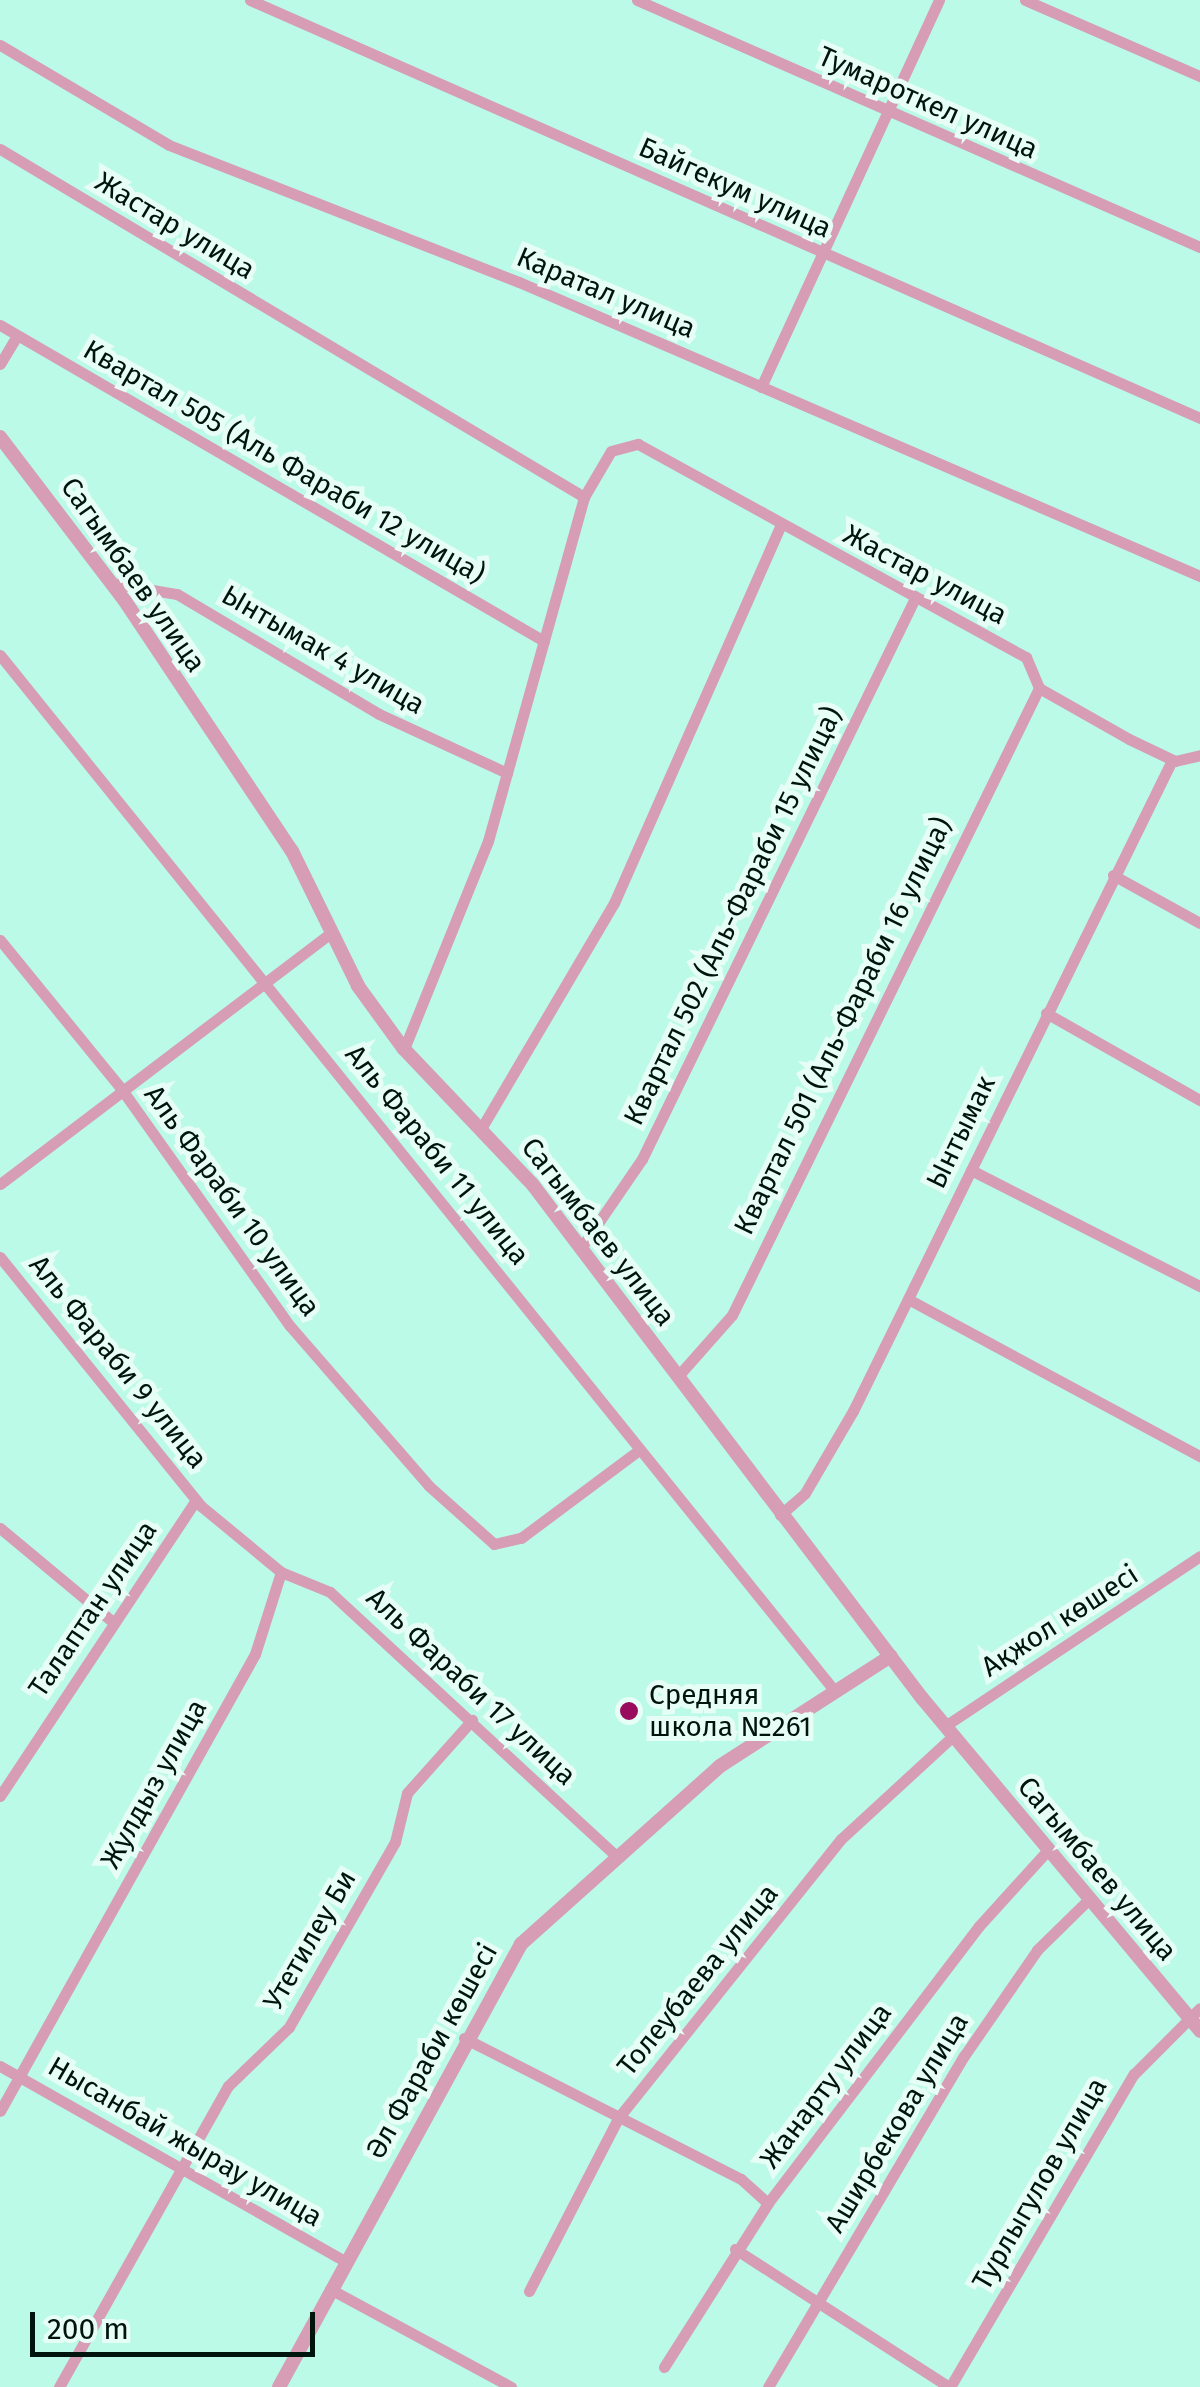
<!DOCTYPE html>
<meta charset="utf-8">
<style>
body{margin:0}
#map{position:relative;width:1200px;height:2387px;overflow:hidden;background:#bafae7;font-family:"Fira Sans",sans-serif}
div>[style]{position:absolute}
.minor>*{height:11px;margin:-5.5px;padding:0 5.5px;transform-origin:5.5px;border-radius:5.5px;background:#d69db4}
.tertiary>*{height:14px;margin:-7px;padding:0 7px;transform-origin:7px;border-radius:7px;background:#d69db4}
.dots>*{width:28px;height:28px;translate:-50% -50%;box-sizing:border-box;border:5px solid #e6fef6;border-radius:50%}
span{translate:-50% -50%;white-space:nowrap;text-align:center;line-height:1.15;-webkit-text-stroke:10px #e6fef6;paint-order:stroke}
.street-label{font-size:28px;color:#00140e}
.poi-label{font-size:28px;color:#00140e}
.left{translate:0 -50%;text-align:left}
.scale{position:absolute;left:30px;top:2312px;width:285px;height:45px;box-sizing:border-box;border:5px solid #00140e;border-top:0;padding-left:12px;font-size:30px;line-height:35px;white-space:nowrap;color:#00140e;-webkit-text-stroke:8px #e6fef6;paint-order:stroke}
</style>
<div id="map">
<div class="minor">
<i style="left:250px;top:0;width:1038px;rotate:23.75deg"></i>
<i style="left:637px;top:0;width:615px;rotate:23.69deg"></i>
<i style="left:1025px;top:0;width:191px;rotate:23.5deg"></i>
<i style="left:0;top:45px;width:196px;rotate:30.6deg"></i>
<i style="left:169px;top:145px;width:376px;rotate:21.4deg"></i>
<i style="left:519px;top:282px;width:742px;rotate:23.35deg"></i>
<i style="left:0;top:149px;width:680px;rotate:30.79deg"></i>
<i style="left:0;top:325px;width:629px;rotate:30.15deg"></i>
<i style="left:0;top:364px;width:31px;rotate:-59deg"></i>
<i style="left:761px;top:387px;width:426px;rotate:-65.3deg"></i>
<i style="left:111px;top:583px;width:67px;rotate:9.5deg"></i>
<i style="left:177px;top:594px;width:235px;rotate:30.7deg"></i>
<i style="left:379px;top:714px;width:141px;rotate:24.7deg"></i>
<i style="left:0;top:655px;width:1328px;rotate:51.14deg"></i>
<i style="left:1113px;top:875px;width:99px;rotate:28.9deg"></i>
<i style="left:0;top:940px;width:190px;rotate:50.8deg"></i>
<i style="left:120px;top:1087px;width:293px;rotate:54.6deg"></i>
<i style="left:290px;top:1326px;width:212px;rotate:49deg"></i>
<i style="left:429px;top:1486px;width:87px;rotate:41.7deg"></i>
<i style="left:494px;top:1544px;width:28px;rotate:-13deg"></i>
<i style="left:521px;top:1538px;width:147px;rotate:-36.7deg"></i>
<i style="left:1046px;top:1013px;width:177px;rotate:29.5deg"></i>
<i style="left:404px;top:1049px;width:224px;rotate:-68deg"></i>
<i style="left:488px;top:841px;width:357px;rotate:-74.4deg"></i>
<i style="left:584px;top:497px;width:53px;rotate:-59.6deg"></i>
<i style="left:611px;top:451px;width:28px;rotate:-15deg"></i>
<i style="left:638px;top:444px;width:443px;rotate:28.8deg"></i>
<i style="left:1026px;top:657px;width:34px;rotate:67deg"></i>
<i style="left:1039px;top:688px;width:103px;rotate:29.5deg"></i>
<i style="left:1129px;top:739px;width:51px;rotate:25.6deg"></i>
<i style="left:1175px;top:761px;width:26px;rotate:-13deg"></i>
<i style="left:482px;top:1127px;width:260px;rotate:-59.5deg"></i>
<i style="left:614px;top:903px;width:411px;rotate:-66.2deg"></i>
<i style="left:971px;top:1170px;width:257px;rotate:26.9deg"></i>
<i style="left:0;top:1184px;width:417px;rotate:-37.2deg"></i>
<i style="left:581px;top:1248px;width:108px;rotate:-55.6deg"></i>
<i style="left:642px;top:1159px;width:624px;rotate:-64.05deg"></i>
<i style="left:0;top:1257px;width:320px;rotate:51.1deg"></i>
<i style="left:201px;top:1506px;width:104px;rotate:39.5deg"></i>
<i style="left:281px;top:1572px;width:86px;rotate:107.6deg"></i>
<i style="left:255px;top:1654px;width:523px;rotate:119.16deg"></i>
<i style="left:908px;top:1299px;width:332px;rotate:28.3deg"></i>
<i style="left:678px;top:1376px;width:81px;rotate:-48.5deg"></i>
<i style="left:732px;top:1315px;width:698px;rotate:-63.91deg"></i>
<i style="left:780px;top:1515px;width:33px;rotate:-41deg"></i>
<i style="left:805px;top:1493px;width:95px;rotate:-59.7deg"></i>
<i style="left:853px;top:1411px;width:725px;rotate:-63.89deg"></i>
<i style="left:0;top:1528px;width:147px;rotate:39.8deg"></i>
<i style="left:281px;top:1572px;width:53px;rotate:22.2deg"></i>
<i style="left:330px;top:1592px;width:389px;rotate:42.7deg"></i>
<i style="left:945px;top:1726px;width:306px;rotate:-33.7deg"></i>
<i style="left:0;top:1796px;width:355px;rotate:-56.5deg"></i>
<i style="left:464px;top:2038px;width:311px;rotate:27deg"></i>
<i style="left:741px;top:2179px;width:36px;rotate:42deg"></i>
<i style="left:0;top:2066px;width:395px;rotate:29.5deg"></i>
<i style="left:735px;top:2249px;width:255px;rotate:32.8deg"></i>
<i style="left:330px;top:2289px;width:206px;rotate:28.4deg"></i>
<i style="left:529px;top:2291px;width:196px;rotate:-62.7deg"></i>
<i style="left:619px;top:2117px;width:356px;rotate:-51.4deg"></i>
<i style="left:841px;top:1839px;width:154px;rotate:-42.6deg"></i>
<i style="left:664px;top:2367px;width:194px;rotate:-57.6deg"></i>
<i style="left:768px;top:2203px;width:348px;rotate:-52.7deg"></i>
<i style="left:979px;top:1926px;width:103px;rotate:-47.8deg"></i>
<i style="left:59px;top:2387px;width:345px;rotate:-60.7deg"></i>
<i style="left:228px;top:2086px;width:85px;rotate:-44deg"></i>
<i style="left:289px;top:2027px;width:213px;rotate:-60.2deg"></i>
<i style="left:395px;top:1842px;width:50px;rotate:-76.2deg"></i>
<i style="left:407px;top:1793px;width:98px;rotate:-48.3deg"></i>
<i style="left:768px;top:2387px;width:385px;rotate:-59.4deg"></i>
<i style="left:964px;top:2056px;width:129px;rotate:-55.4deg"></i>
<i style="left:1037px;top:1950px;width:73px;rotate:-44.4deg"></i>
<i style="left:950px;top:2387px;width:363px;rotate:-59.6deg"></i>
<i style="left:1134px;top:2074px;width:93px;rotate:-45deg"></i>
</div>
<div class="tertiary">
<i style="left:0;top:437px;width:206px;rotate:52.7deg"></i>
<i style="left:125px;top:601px;width:301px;rotate:56.3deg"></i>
<i style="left:292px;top:851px;width:150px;rotate:63.9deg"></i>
<i style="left:358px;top:986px;width:78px;rotate:53.9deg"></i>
<i style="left:404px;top:1049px;width:187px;rotate:46.5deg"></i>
<i style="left:533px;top:1185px;width:644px;rotate:52.83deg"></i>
<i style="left:922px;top:1698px;width:434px;rotate:50.1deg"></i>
<i style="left:279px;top:2387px;width:505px;rotate:-61.35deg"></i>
<i style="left:521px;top:1944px;width:267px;rotate:-41.8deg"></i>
<i style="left:720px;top:1766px;width:203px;rotate:-32.8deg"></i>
</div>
<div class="dots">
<i style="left:629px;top:1711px;background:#990b5d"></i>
</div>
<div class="street-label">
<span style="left:928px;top:103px;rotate:24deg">Тумароткел улица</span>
<span style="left:735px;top:188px;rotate:24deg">Байгекум улица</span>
<span style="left:175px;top:226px;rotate:31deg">Жастар улица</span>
<span style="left:606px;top:293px;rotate:23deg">Каратал улица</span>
<span style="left:284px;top:462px;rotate:30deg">Квартал 505 (Аль Фараби 12 улица)</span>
<span style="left:133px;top:575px;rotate:55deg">Сагымбаев улица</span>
<span style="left:925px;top:575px;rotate:28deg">Жастар улица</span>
<span style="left:323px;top:650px;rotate:30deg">Ынтымак 4 улица</span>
<span style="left:733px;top:916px;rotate:-64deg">Квартал 502 (Аль-Фараби 15 улица)</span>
<span style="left:843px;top:1026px;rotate:-64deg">Квартал 501 (Аль-Фараби 16 улица)</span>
<span style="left:961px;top:1132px;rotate:-64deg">Ынтымак</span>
<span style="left:437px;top:1155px;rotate:51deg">Аль Фараби 11 улица</span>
<span style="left:232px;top:1201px;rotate:54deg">Аль Фараби 10 улица</span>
<span style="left:598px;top:1232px;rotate:52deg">Сагымбаев улица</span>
<span style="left:118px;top:1362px;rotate:51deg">Аль Фараби 9 улица</span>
<span style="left:93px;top:1609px;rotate:-56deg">Талаптан улица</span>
<span style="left:1060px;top:1621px;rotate:-33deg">Ақжол көшесі</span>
<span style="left:471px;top:1687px;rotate:43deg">Аль Фараби 17 улица</span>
<span style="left:154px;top:1784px;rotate:-61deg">Жулдыз улица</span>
<span style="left:1097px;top:1869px;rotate:50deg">Сагымбаев улица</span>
<span style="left:310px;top:1940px;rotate:-60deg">Утетилеу Би</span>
<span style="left:698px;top:1980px;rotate:-51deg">Толеубаева улица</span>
<span style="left:432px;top:2051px;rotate:-61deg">Әл Фараби көшесі</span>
<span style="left:826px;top:2086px;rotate:-53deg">Жанарту улица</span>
<span style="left:897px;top:2123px;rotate:-59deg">Аширбекова улица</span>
<span style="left:185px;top:2142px;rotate:30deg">Нысанбай жырау улица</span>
<span style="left:1040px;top:2184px;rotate:-60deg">Турлыгулов улица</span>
</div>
<div class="poi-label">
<span class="left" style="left:649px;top:1711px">Средняя<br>школа №261</span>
</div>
<div class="scale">200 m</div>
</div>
